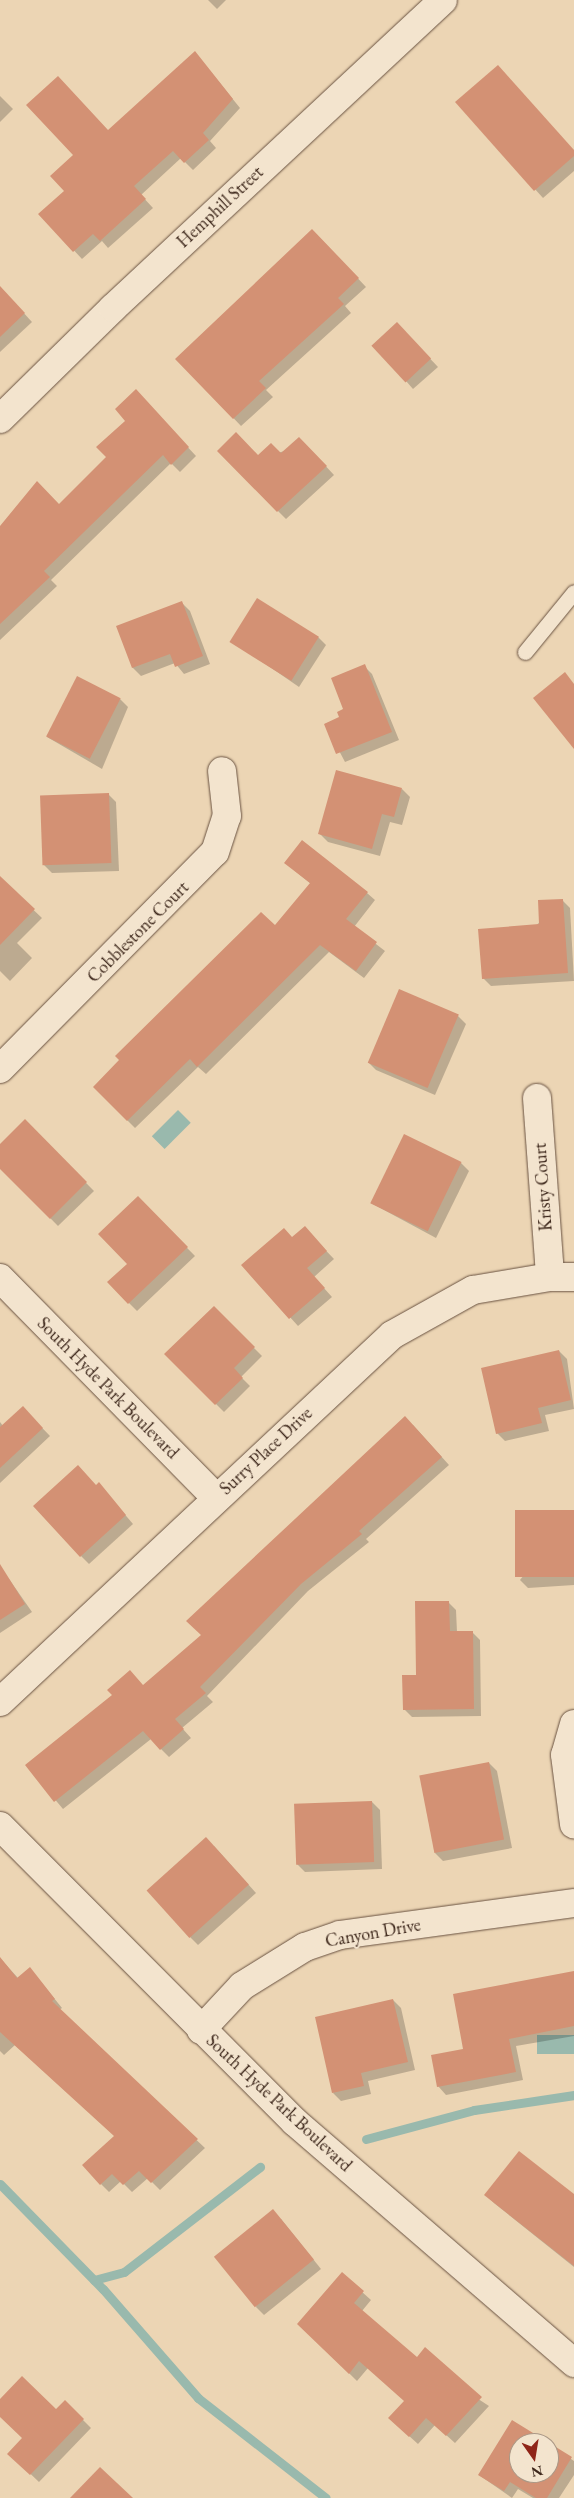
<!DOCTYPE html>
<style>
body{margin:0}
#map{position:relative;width:574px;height:2498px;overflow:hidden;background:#ecd5b4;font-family:"EB Garamond",serif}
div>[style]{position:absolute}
.water>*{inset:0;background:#99b9ad;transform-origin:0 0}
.shadow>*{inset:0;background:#0003}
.stream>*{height:9px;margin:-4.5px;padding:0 4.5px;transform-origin:4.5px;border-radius:4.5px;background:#99b9ad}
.building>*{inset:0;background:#d39174;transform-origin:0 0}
.roads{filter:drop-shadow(0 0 1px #695241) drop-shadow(0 0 1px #695241)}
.lane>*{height:15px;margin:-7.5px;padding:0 7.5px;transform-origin:7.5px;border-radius:7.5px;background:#f3e4ce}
.street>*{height:28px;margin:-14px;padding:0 14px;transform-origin:14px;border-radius:14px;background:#f3e4ce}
span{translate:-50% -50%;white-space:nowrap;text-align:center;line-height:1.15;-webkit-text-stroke:4px #f3e4ce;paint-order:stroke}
.street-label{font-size:18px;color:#3d271b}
.north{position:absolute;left:509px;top:2433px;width:50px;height:50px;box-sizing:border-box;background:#f3e4ce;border:1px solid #aa9886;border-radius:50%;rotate:167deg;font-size:14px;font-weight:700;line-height:20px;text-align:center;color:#3d271b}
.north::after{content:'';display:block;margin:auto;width:18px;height:22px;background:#8f2418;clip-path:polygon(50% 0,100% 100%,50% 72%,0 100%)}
</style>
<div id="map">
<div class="water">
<i style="left:178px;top:1110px;width:18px;height:37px;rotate:45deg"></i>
<i style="left:574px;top:2035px;width:19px;height:37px;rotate:90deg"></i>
</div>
<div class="shadow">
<i style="clip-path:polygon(208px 0,226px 0,217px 9px)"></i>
<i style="clip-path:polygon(202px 61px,240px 108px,210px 141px,216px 148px,193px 170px,181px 158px,141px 195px,153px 208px,108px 248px,102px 241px,82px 259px,40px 214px,65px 191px,109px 131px)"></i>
<i style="clip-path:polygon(0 96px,13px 109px,0 122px)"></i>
<i style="clip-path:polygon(457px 103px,574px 151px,574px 171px,543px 198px)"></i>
<i style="clip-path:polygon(320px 238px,366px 287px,345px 306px,351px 313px,266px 390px,273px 397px,241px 426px,177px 359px)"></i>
<i style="clip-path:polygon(0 287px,32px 322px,0 352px)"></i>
<i style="clip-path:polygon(405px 332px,438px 367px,413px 389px,406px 381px)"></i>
<i style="clip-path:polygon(143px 399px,196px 456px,180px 472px,171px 463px,51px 580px,57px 586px,0 640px,0 528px,37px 483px,59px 506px,108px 457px)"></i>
<i style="clip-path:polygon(307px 446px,334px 475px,286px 519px,218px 451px,259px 457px)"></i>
<i style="clip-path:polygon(182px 603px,190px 611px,210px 664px,184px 674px,175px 663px,141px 676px,133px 668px,118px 626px)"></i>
<i style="clip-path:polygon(318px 637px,326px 645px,299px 687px,232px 641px)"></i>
<i style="clip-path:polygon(364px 666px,372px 674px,399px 740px,345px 762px,325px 724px,340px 718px)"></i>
<i style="clip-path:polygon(120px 699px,128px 707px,102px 769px,47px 737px)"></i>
<i style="clip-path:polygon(402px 789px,410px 797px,402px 825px,390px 822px,380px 856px,328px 842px,320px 834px)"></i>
<i style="clip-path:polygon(108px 794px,116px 802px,119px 871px,52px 873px,44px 865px)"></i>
<i style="clip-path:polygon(294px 870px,367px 893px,375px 900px,354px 927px,385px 951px,364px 978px,329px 952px,206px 1074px,198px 1067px,135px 1128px,94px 1087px,276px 927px,311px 884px)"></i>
<i style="clip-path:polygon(4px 882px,42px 918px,17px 943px,32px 958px,10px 981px,0 971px,0 887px)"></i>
<i style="clip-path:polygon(562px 900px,570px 908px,574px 981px,491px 986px,483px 978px)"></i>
<i style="clip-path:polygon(458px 1016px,466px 1024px,435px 1095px,376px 1070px,368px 1062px)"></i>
<i style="clip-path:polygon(25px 1121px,94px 1191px,58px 1226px,0 1167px,0 1146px)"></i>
<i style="clip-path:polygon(461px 1163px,469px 1171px,436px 1238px,371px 1203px)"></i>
<i style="clip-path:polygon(138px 1198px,195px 1256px,137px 1311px,109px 1283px,128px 1264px)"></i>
<i style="clip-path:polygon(312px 1236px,334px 1259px,314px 1277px,332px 1297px,298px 1326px,243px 1265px,293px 1239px)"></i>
<i style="clip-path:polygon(214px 1308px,262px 1356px,241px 1377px,250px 1386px,224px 1412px,166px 1354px)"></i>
<i style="clip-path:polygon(559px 1351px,567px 1359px,574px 1409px,545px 1415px,549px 1431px,505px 1441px,497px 1433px)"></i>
<i style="clip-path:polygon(23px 1408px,50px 1436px,0 1483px,0 1422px,3px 1426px)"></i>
<i style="clip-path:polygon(413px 1425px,449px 1465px,366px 1539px,369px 1542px,308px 1591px,207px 1696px,213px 1702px,182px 1728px,191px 1738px,169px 1757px,151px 1739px,63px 1809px,26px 1765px,143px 1686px,202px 1636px)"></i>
<i style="clip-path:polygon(99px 1484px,133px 1524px,89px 1564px,81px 1556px)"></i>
<i style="clip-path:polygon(574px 1511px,574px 1585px,528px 1588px,520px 1580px)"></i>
<i style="clip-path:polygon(9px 1579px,32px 1612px,0 1633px,0 1585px)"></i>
<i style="clip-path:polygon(448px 1602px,456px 1610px,457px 1632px,472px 1632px,480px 1640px,481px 1716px,412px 1717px,404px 1709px)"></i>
<i style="clip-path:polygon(489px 1763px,497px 1771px,512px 1848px,443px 1861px,435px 1853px)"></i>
<i style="clip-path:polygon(372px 1802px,380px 1810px,382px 1869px,305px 1872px,297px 1864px)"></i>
<i style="clip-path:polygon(214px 1846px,256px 1893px,198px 1945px,190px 1937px)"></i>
<i style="clip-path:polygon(0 1958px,18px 1978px,37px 1977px,62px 2008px,59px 2010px,205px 2148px,160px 2190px,148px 2178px,132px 2192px,121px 2181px,109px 2192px,101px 2184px,115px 2136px,15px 2045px,4px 2055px,0 2051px)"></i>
<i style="clip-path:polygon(574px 1972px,574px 2036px,516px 2046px,523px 2080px,446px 2095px,438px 2086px,465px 2050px)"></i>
<i style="clip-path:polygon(393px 2000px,401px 2008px,415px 2070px,368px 2081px,371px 2094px,341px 2101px,333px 2093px)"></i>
<i style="clip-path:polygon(486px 2195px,574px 2197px,574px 2267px,494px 2203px)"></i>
<i style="clip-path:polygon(281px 2219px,321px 2269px,264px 2315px,256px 2307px)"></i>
<i style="clip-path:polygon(342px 2274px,371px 2300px,362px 2311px,417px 2359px,489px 2406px,455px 2443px,435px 2425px,418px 2444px,398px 2426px,405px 2401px,368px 2368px,357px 2381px,299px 2324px)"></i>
<i style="clip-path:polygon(0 2401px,56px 2410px,65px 2402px,91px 2428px,39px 2482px,17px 2461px,23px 2438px,0 2416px)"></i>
<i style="clip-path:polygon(513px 2422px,547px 2443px,519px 2443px,519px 2473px,549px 2473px,549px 2444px,574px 2461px,574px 2475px,559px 2498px,533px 2498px,518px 2489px,512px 2498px,479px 2475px)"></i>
</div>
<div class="stream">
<i style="left:366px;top:2139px;width:112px;rotate:-15deg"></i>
<i style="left:474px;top:2110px;width:101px;rotate:-8.5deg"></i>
<i style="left:0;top:2184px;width:147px;rotate:45.6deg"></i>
<i style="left:103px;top:2289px;width:145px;rotate:48.9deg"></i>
<i style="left:198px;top:2398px;width:162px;rotate:38deg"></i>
<i style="left:94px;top:2280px;width:31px;rotate:-15deg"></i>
<i style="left:124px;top:2272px;width:172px;rotate:-37.7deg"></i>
</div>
<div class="building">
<i style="clip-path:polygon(195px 51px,233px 99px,203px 133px,209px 140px,184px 163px,173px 151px,134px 186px,146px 199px,100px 241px,93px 234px,73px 252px,38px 214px,64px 191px,50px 176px,73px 155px,26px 105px,58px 76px,108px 130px)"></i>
<i style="clip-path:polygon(498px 65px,574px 150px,574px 156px,534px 191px,455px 102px)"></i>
<i style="clip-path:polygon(312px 229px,359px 278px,338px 298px,344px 304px,259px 381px,266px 388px,233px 419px,175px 359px)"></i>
<i style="clip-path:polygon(0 286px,25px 313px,0 337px)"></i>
<i style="left:397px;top:322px;width:50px;height:35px;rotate:47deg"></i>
<i style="clip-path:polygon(136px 389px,189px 447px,171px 465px,163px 455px,44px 571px,50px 577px,0 624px,0 526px,37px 481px,59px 504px,106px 457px,96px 447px,125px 421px,115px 409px)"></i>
<i style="clip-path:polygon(236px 432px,258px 455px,271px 443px,281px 453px,299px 437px,327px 466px,277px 512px,217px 451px)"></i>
<i style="left:257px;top:598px;width:73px;height:52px;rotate:32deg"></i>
<i style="clip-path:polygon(182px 601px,203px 656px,175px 667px,170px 654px,132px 668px,116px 626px)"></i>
<i style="clip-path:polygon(365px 664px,392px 732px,336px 754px,324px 724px,339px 717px,337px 712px,343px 709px,331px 678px)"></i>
<i style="clip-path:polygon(565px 672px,574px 684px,574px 749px,533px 698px)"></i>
<i style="left:77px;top:676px;width:49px;height:68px;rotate:27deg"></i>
<i style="clip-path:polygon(336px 770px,402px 788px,394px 817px,382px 814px,372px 849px,318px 834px)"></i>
<i style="left:109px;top:793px;width:70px;height:69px;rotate:88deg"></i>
<i style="clip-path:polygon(302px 840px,368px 892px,346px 919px,377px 942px,356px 971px,320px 945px,197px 1067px,190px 1059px,127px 1121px,93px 1087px,119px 1060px,115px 1056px,261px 912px,275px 925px,310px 883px,284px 863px)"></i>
<i style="clip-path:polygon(0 876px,35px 909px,0 945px)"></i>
<i style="clip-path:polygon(563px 899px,568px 973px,482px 979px,478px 929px,539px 924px,538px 900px)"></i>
<i style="left:399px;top:989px;width:65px;height:80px;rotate:23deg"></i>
<i style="clip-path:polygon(25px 1119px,87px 1182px,50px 1219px,0 1169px,0 1144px)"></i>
<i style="left:404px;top:1134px;width:64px;height:77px;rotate:26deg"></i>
<i style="clip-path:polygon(138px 1196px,188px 1247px,128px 1304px,107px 1282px,127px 1264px,98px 1234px)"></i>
<i style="clip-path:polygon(305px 1226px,327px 1251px,307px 1268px,325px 1288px,289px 1319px,241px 1265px,284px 1228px,292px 1237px)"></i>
<i style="clip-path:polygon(214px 1306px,255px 1347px,234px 1368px,243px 1378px,215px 1405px,164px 1354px)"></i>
<i style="clip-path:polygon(559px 1350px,571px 1400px,538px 1408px,542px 1423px,496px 1434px,481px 1368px)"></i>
<i style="clip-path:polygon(23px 1406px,43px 1428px,0 1468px,0 1427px)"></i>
<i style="clip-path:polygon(405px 1416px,442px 1457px,359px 1531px,362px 1534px,301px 1584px,200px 1687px,206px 1693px,175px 1719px,184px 1729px,160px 1750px,143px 1731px,54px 1802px,25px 1765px,112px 1695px,107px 1690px,130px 1670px,143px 1685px,201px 1635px,186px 1621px)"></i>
<i style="clip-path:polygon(78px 1465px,96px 1485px,99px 1482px,126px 1515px,80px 1557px,33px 1506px)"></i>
<i style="left:574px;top:1510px;width:67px;height:59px;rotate:90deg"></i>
<i style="clip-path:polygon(0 1564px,25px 1604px,0 1620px)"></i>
<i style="clip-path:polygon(415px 1601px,449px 1601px,450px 1631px,473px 1631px,474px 1709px,403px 1710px,402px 1675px,416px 1675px)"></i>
<i style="left:489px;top:1762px;width:79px;height:71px;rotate:79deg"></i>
<i style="left:372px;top:1801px;width:61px;height:78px;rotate:88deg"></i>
<i style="left:206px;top:1837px;width:64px;height:80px;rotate:48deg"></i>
<i style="clip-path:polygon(0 1957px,17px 1978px,30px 1967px,55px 1999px,52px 2001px,198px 2139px,151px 2183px,139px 2171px,123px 2185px,112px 2174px,100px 2185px,82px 2165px,114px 2136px,0 2032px)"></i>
<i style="clip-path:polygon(574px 1971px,574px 2026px,509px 2039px,516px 2072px,437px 2087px,431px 2055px,463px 2049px,453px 1994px)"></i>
<i style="clip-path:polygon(393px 1999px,408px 2062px,361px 2073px,364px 2086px,332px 2093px,315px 2017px)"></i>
<i style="clip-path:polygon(519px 2151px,574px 2194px,574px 2266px,484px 2195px)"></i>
<i style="left:273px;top:2209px;width:65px;height:76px;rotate:51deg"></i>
<i style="clip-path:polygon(342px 2272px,364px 2291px,354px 2303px,417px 2357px,425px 2347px,482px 2397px,446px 2436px,426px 2418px,409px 2437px,388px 2418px,404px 2401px,359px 2361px,349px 2374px,297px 2324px)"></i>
<i style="clip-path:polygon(22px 2376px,56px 2409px,65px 2400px,84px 2419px,30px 2475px,7px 2454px,22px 2438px,0 2417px,0 2399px)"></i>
<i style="clip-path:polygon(evenodd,512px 2420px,572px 2457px,547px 2498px,536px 2498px,510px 2482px,504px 2491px,478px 2475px,512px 2420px,519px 2443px,549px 2443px,549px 2473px,519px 2473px,519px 2443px)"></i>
<i style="clip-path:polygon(100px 2467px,133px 2498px,70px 2498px)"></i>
</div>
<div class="roads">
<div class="lane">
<i style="left:525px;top:652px;width:77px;rotate:-50.8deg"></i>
</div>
<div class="street">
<i style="left:0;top:419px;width:158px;rotate:-44.5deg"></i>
<i style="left:113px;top:308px;width:451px;rotate:-43deg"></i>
<i style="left:0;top:1069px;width:305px;rotate:-45.3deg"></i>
<i style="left:215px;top:852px;width:38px;rotate:-72deg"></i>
<i style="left:227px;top:816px;width:45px;rotate:-96.3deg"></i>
<i style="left:537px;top:1098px;width:179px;rotate:85.8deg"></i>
<i style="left:0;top:1278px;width:308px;rotate:45.5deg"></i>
<i style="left:0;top:1702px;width:537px;rotate:-43.11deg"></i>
<i style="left:392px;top:1335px;width:93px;rotate:-29.1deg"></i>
<i style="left:473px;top:1290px;width:78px;rotate:-9.6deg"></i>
<i style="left:550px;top:1277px;width:24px"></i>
<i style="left:574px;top:1724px;width:32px;rotate:106deg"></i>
<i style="left:565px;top:1755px;width:70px;rotate:82.6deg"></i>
<i style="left:0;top:1826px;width:418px;rotate:45.1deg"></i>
<i style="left:295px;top:2122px;width:369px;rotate:40.8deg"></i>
<i style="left:201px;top:2030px;width:60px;rotate:-47deg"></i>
<i style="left:242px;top:1986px;width:74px;rotate:-31.8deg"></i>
<i style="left:305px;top:1947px;width:37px;rotate:-19deg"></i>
<i style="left:340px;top:1935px;width:236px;rotate:-7.8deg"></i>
</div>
</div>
<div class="street-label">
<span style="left:220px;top:207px;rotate:-43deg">Hemphill Street</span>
<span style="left:138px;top:932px;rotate:-45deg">Cobblestone Court</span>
<span style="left:543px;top:1187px;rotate:-94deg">Kristy Court</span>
<span style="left:108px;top:1388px;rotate:45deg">South Hyde Park Boulevard</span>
<span style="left:266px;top:1451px;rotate:-43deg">Surry Place Drive</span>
<span style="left:373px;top:1933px;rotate:-10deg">Canyon Drive</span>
<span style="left:279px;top:2103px;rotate:43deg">South Hyde Park Boulevard</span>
</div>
<div class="north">N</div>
</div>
